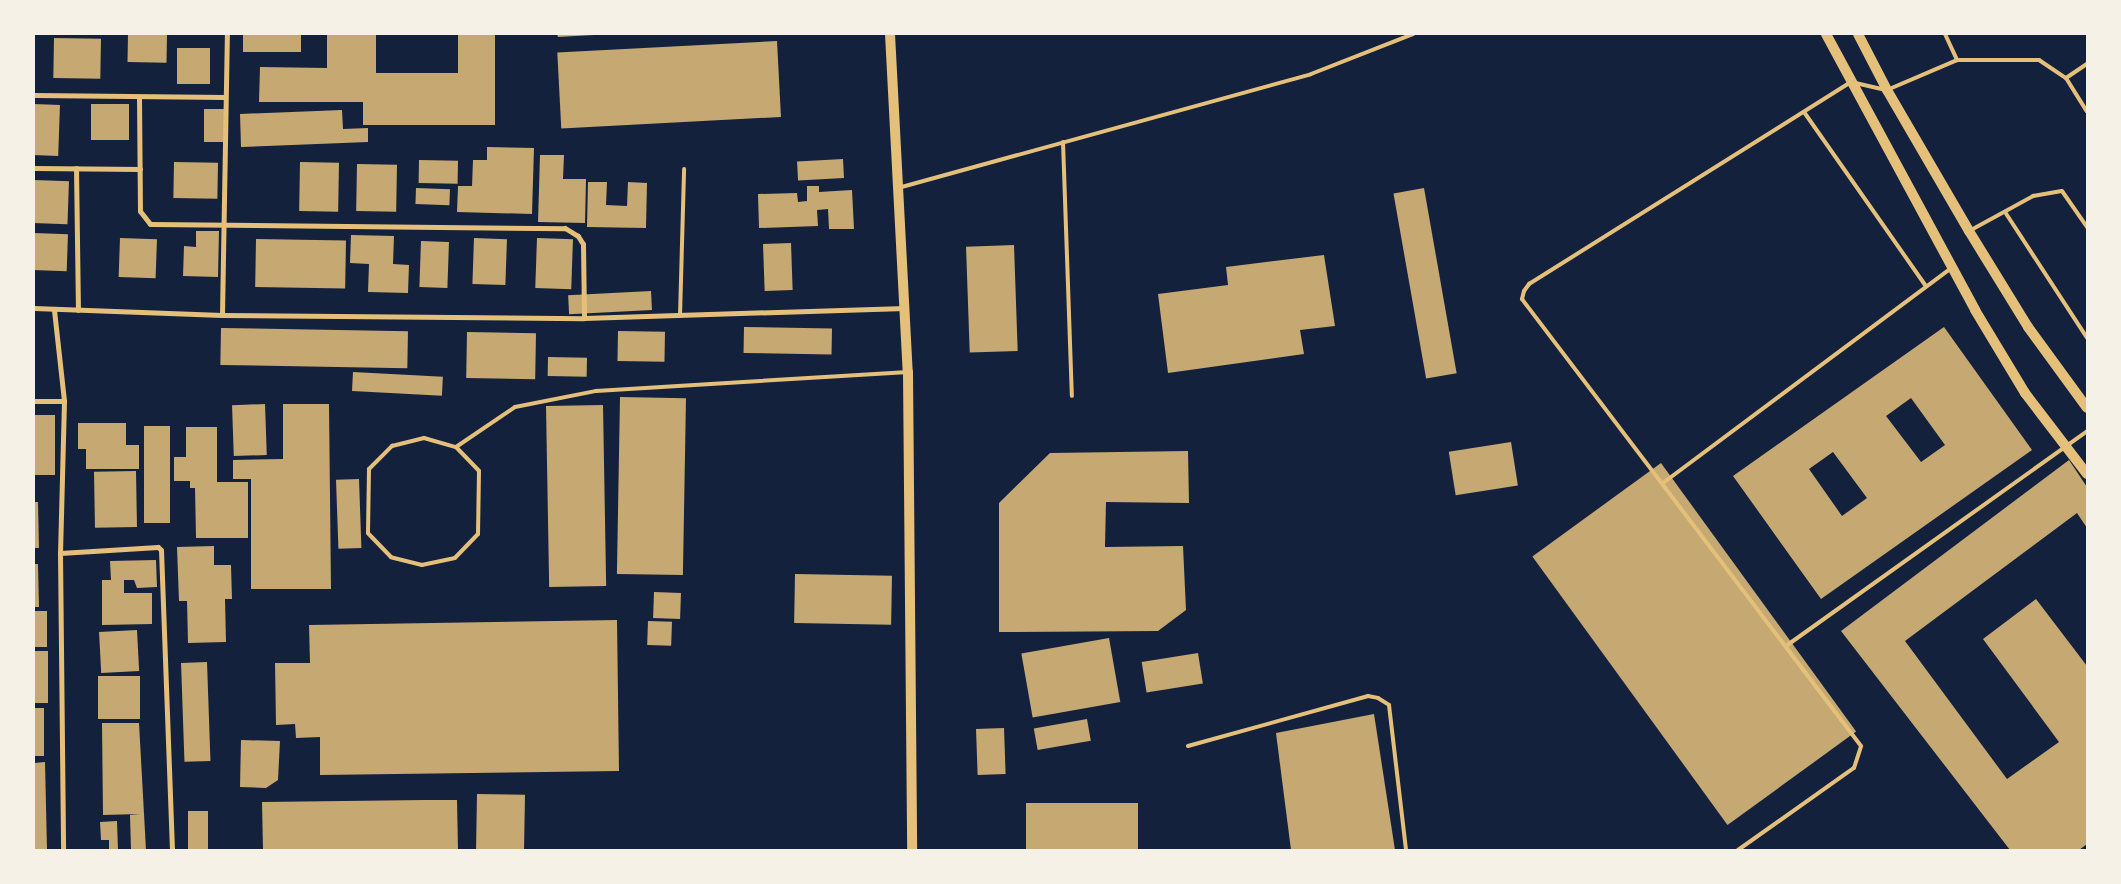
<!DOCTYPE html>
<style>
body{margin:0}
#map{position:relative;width:2121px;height:884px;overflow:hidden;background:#14213d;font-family:"Fira Sans",sans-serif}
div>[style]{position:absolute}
.building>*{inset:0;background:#c6a872;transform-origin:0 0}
.service>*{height:4px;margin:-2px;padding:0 2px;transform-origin:2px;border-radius:2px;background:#e5c07b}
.minor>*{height:5px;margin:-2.5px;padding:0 2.5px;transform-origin:2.5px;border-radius:2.5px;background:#e5c07b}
.secondary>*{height:10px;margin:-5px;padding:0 5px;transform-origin:5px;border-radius:5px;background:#e5c07b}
span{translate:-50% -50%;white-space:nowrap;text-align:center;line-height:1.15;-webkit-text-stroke:4.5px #f6f1e7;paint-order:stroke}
.frame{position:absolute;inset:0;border:35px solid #f6f1e7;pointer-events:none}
</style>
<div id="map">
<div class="building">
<i style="left:128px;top:34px;width:39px;height:28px;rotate:1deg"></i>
<i style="left:243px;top:34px;width:58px;height:18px"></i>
<i style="clip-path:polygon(327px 34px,376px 34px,376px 73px,458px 73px,458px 34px,495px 34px,495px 125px,363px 125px,363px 102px,259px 102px,260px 67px,327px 68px)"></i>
<i style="clip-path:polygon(557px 34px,594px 34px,594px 35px,558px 37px)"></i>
<i style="left:54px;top:38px;width:47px;height:40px;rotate:1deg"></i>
<i style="left:777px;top:41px;width:76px;height:220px;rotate:87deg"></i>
<i style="left:177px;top:48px;width:33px;height:36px"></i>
<i style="left:34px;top:104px;width:26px;height:51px;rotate:2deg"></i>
<i style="left:129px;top:104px;width:36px;height:38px;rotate:90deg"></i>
<i style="left:204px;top:109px;width:20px;height:33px"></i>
<i style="clip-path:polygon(342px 110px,343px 129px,368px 128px,368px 142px,241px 147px,240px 114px)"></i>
<i style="clip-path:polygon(487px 147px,534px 148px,532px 214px,457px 212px,458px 186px,472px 186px,473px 160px,487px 160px)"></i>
<i style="clip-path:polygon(540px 155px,564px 155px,563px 179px,586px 179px,585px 223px,538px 222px)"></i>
<i style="left:843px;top:159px;width:19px;height:46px;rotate:87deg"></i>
<i style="left:419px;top:160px;width:39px;height:23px;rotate:1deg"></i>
<i style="left:174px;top:162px;width:44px;height:36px;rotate:1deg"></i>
<i style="left:300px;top:162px;width:39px;height:49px;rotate:1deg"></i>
<i style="left:357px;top:164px;width:40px;height:47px;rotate:1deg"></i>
<i style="left:34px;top:180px;width:35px;height:43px;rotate:2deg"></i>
<i style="clip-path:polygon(588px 182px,607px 182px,606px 205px,627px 206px,628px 182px,647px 183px,646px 228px,587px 227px)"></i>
<i style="clip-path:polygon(807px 186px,819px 186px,819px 192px,852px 190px,854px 229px,829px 229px,828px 209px,817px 210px,818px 226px,759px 228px,758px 194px,797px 193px,798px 202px,807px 201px)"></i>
<i style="left:416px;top:188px;width:34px;height:16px;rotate:2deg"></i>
<i style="left:1424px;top:188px;width:188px;height:31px;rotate:80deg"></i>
<i style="clip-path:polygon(196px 231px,219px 231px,218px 277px,183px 276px,184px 246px,196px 247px)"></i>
<i style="left:34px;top:233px;width:34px;height:37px;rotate:2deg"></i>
<i style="clip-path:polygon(351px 235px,394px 236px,393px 264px,409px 265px,408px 293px,368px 292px,369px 264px,350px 263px)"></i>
<i style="left:120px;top:238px;width:37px;height:39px;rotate:2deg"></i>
<i style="left:474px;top:238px;width:33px;height:46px;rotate:2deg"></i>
<i style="left:537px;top:238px;width:36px;height:50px;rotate:2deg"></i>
<i style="left:256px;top:239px;width:90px;height:48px;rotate:1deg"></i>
<i style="left:421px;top:241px;width:28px;height:46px;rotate:2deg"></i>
<i style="left:791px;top:243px;width:47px;height:28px;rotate:88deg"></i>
<i style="left:1014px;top:245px;width:106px;height:48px;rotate:88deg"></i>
<i style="clip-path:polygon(1324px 255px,1335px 326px,1300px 330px,1304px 354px,1168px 373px,1158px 294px,1228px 285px,1226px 267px)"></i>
<i style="left:651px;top:291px;width:19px;height:83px;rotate:87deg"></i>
<i style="left:744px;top:327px;width:88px;height:26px;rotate:1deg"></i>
<i style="clip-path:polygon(evenodd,1944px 327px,2032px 450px,1821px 599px,1733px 476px,1944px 327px,1911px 398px,1945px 445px,1921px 462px,1886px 416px,1911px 398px,1944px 327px,1833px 452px,1867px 498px,1842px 516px,1809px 469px,1833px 452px)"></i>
<i style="left:221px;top:328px;width:187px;height:37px;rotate:1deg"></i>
<i style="left:618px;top:331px;width:47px;height:30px;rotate:1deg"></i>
<i style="left:467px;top:332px;width:69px;height:46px;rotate:1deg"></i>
<i style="left:548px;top:357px;width:39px;height:19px;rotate:1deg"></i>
<i style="left:353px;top:372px;width:90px;height:19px;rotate:3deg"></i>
<i style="left:620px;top:397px;width:66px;height:177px;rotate:1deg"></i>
<i style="left:265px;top:404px;width:51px;height:33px;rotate:88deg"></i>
<i style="clip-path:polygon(283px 404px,329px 404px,331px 589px,251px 589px,251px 479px,233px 479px,233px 460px,283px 459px)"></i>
<i style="left:603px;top:405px;width:181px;height:57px;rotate:89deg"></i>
<i style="left:34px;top:415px;width:21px;height:60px"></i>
<i style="clip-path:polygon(78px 423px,126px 423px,126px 445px,139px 445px,139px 469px,86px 469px,86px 449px,78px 449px)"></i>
<i style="left:144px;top:426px;width:26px;height:97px"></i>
<i style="clip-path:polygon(186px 427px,217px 427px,217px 482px,248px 482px,248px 538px,196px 538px,195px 488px,190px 488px,190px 481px,174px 481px,174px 457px,186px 457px)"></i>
<i style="left:1511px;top:442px;width:44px;height:63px;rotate:81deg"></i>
<i style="clip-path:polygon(1188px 451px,1189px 503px,1106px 502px,1105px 547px,1183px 546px,1186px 610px,1158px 631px,999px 632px,999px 503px,1050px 453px)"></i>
<i style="clip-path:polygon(2069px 460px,2087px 487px,2087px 528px,2077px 513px,1905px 641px,2007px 779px,2059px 742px,1983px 639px,2036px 599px,2087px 666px,2087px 844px,2079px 850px,2010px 850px,1841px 631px)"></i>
<i style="left:1661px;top:463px;width:332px;height:159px;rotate:54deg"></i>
<i style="left:136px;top:471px;width:56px;height:42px;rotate:89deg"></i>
<i style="left:359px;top:479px;width:69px;height:23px;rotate:88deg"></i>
<i style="clip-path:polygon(34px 502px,38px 502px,39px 548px,34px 548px)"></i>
<i style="clip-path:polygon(214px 546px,214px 565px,231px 565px,232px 599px,225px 599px,226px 642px,188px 643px,187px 601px,179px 601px,177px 547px)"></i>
<i style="clip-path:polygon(156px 560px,157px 587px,137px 588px,134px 580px,124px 580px,124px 593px,152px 593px,152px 624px,102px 625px,102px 580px,111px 580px,110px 561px)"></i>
<i style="clip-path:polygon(34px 564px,38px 564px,39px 607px,34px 607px)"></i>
<i style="left:795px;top:574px;width:97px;height:49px;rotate:1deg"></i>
<i style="left:654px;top:592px;width:27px;height:26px;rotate:2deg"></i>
<i style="left:34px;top:611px;width:13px;height:36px"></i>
<i style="clip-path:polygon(617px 620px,619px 771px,320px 775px,320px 737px,296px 738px,295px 724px,276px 725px,275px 663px,310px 663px,309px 625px)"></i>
<i style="left:648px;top:621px;width:24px;height:24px;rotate:2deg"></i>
<i style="left:137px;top:630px;width:41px;height:38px;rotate:87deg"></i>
<i style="left:1109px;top:638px;width:65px;height:89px;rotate:80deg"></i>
<i style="left:34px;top:651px;width:14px;height:52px"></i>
<i style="left:1198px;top:653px;width:31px;height:57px;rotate:81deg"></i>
<i style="left:207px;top:662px;width:99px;height:26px;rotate:88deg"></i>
<i style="left:140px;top:676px;width:43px;height:42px;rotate:90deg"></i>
<i style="left:34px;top:708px;width:10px;height:48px"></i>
<i style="clip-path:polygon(1374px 714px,1395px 850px,1291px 850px,1276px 733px)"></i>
<i style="left:1087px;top:719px;width:22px;height:54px;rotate:80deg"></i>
<i style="clip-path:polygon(102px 723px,139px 723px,146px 850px,131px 850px,130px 815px,140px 814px,103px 815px)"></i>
<i style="left:1004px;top:728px;width:46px;height:28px;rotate:88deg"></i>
<i style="clip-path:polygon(241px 740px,280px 741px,278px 780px,266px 788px,240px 787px)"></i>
<i style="clip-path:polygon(45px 762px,47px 850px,34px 850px,34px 763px)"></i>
<i style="left:477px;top:794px;width:48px;height:56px;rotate:1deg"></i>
<i style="clip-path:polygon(425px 800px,457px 800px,458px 850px,263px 850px,262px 802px)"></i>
<i style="left:1138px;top:803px;width:47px;height:112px;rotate:90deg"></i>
<i style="left:188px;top:811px;width:20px;height:39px"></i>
<i style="clip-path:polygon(117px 821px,118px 850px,109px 850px,109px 840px,101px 840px,100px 822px)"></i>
</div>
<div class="service">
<i style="left:1945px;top:34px;width:29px;rotate:65deg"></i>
<i style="left:2066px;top:78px;width:25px;rotate:-34deg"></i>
<i style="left:1804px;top:112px;width:213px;rotate:55deg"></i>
<i style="left:1063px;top:142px;width:254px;rotate:88deg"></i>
<i style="left:898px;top:188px;width:428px;rotate:-15.4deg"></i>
<i style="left:1311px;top:74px;width:110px;rotate:-21.4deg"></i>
<i style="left:2005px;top:212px;width:150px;rotate:56.9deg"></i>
<i style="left:1971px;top:230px;width:71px;rotate:-28.7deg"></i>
<i style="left:2033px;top:196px;width:29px;rotate:-10deg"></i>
<i style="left:2062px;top:191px;width:44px;rotate:55.2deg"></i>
<i style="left:680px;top:316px;width:147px;rotate:-88.4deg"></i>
<i style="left:424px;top:438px;width:33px;rotate:16deg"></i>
<i style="left:456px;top:447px;width:33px;rotate:46deg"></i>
<i style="left:479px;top:471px;width:63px;rotate:90.9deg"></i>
<i style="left:478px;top:534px;width:33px;rotate:134deg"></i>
<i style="left:455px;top:558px;width:34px;rotate:168deg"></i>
<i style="left:422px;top:565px;width:32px;rotate:-166deg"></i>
<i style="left:391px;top:557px;width:33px;rotate:-134deg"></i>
<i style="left:368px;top:533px;width:64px;rotate:-89.1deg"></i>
<i style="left:369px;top:469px;width:33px;rotate:-45deg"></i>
<i style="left:392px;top:446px;width:33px;rotate:-14deg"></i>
<i style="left:456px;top:447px;width:71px;rotate:-34.1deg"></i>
<i style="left:515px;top:407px;width:83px;rotate:-11.2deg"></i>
<i style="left:596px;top:391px;width:313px;rotate:-3.5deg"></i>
<i style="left:1663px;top:483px;width:359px;rotate:-36.7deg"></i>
<i style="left:1786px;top:646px;width:370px;rotate:-35.5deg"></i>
<i style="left:1188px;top:746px;width:187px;rotate:-15.5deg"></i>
<i style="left:1368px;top:696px;width:10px;rotate:11deg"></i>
<i style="left:1378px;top:698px;width:13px;rotate:32deg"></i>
<i style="left:1389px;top:705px;width:146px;rotate:83.3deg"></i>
<i style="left:1738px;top:850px;width:142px;rotate:-35.3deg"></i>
<i style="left:1854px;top:768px;width:23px;rotate:-72deg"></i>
<i style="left:1861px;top:746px;width:561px;rotate:-127.18deg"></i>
<i style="left:1522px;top:299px;width:8px;rotate:-76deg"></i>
<i style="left:1524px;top:291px;width:9px;rotate:-54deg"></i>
<i style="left:1529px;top:284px;width:380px;rotate:-32.1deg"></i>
<i style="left:1851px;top:82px;width:37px;rotate:13deg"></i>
<i style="left:1887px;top:90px;width:76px;rotate:-23.2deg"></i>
<i style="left:1957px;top:60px;width:82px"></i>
<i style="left:2039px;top:60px;width:32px;rotate:34deg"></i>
<i style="left:2066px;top:78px;width:39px;rotate:58deg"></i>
</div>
<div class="minor">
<i style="left:34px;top:95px;width:191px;rotate:0.6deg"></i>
<i style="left:139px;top:97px;width:114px;rotate:89.5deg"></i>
<i style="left:140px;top:211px;width:16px;rotate:52deg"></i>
<i style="left:150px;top:224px;width:415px;rotate:0.6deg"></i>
<i style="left:565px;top:228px;width:15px;rotate:32deg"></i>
<i style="left:578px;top:236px;width:9px;rotate:58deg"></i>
<i style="left:583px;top:244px;width:74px;rotate:89.2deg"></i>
<i style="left:34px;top:168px;width:106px;rotate:0.5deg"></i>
<i style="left:76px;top:168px;width:142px;rotate:89.2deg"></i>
<i style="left:34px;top:308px;width:188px;rotate:2.1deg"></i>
<i style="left:222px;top:315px;width:362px;rotate:0.5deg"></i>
<i style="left:584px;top:318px;width:321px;rotate:-1.8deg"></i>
<i style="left:54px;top:310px;width:92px;rotate:83.7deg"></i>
<i style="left:64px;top:401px;width:152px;rotate:91.5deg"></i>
<i style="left:60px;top:553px;width:297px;rotate:89.4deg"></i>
<i style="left:222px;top:315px;width:281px;rotate:-89deg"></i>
<i style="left:34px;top:401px;width:30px"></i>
<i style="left:60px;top:553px;width:98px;rotate:-3.5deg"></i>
<i style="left:158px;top:547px;width:4px;rotate:45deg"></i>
<i style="left:161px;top:550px;width:300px;rotate:87.9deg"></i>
</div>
<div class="secondary">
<i style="left:890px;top:34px;width:338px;rotate:87deg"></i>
<i style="left:908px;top:372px;width:478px;rotate:89.5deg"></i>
<i style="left:1826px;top:34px;width:314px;rotate:61.6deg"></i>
<i style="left:1975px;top:310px;width:97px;rotate:58.9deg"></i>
<i style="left:2025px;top:393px;width:102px;rotate:52.6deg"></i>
<i style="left:1858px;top:34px;width:63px;rotate:62.6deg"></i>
<i style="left:1887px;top:90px;width:163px;rotate:59.8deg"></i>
<i style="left:1969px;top:231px;width:113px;rotate:58.4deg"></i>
<i style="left:2028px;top:327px;width:100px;rotate:53.9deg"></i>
</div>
<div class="frame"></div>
</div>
